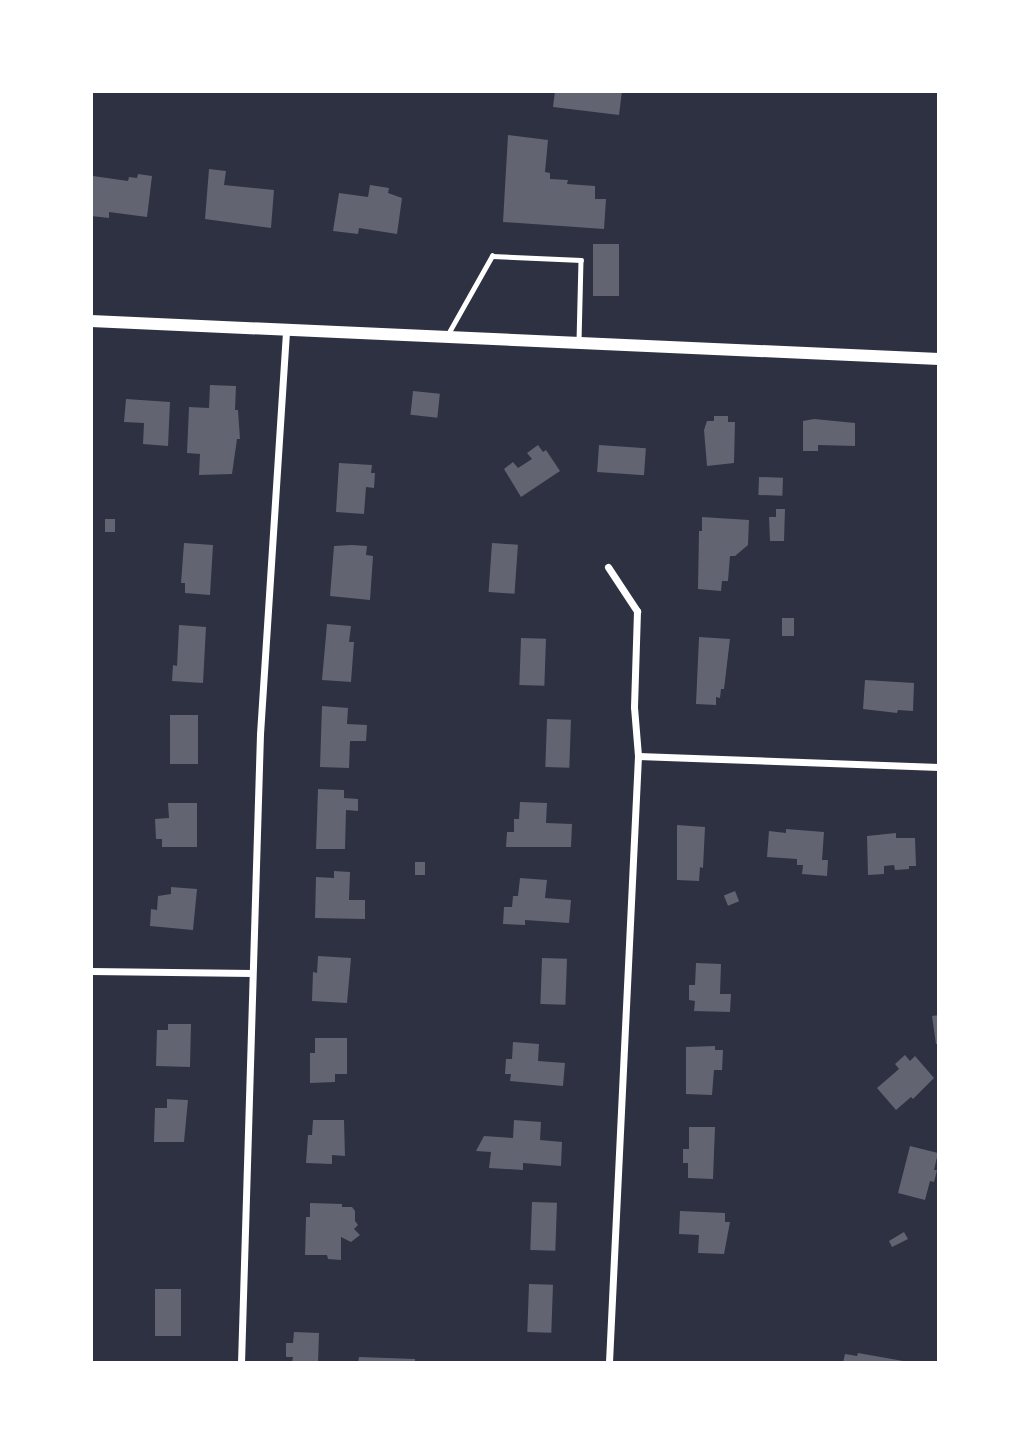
<!DOCTYPE html>
<style>
body{margin:0}
#map{position:relative;width:1030px;height:1454px;overflow:hidden;background:#2d3142;font-family:Poppins,sans-serif}
div>[style]{position:absolute}
.building>*{inset:0;background:#626471;transform-origin:0 0}
.service>*{height:4.5px;margin:-2.25px;padding:0 2.25px;transform-origin:2.25px;border-radius:2.25px;background:#fff}
.minor>*{height:7px;margin:-3.5px;padding:0 3.5px;transform-origin:3.5px;border-radius:3.5px;background:#fff}
.secondary>*{height:12px;margin:-6px;padding:0 6px;transform-origin:6px;border-radius:6px;background:#fff}
span{translate:-50% -50%;white-space:nowrap;text-align:center;line-height:1.15;-webkit-text-stroke:6px #fff;paint-order:stroke}
.frame{position:absolute;inset:0;border:93px solid #fff;pointer-events:none}
</style>
<div id="map">
<div class="building">
<i style="clip-path:polygon(555px 91px,622px 91px,619px 115px,553px 107px)"></i>
<i style="clip-path:polygon(508px 135px,548px 140px,545px 172px,550px 173px,550px 179px,568px 180px,567px 184px,595px 186px,595px 199px,606px 199px,604px 229px,503px 222px)"></i>
<i style="clip-path:polygon(209px 169px,226px 171px,224px 185px,274px 190px,271px 228px,205px 219px)"></i>
<i style="clip-path:polygon(138px 174px,152px 176px,147px 217px,109px 212px,109px 218px,91px 216px,93px 176px,128px 181px,129px 177px,137px 178px)"></i>
<i style="clip-path:polygon(370px 185px,389px 188px,388px 193px,402px 198px,397px 234px,359px 228px,358px 234px,333px 231px,339px 193px,368px 197px)"></i>
<i style="left:593px;top:244px;width:26px;height:52px"></i>
<i style="clip-path:polygon(210px 385px,236px 386px,235px 410px,238px 410px,240px 439px,237px 439px,232px 474px,199px 475px,200px 454px,187px 453px,189px 407px,209px 408px)"></i>
<i style="left:413px;top:391px;width:27px;height:24px;rotate:6deg"></i>
<i style="clip-path:polygon(126px 399px,170px 402px,168px 446px,143px 444px,144px 423px,124px 422px)"></i>
<i style="clip-path:polygon(714px 416px,728px 416px,728px 422px,735px 422px,734px 463px,707px 466px,704px 430px,707px 421px,714px 421px)"></i>
<i style="clip-path:polygon(814px 419px,855px 423px,855px 446px,818px 445px,818px 451px,803px 451px,803px 421px)"></i>
<i style="clip-path:polygon(538px 445px,543px 452px,546px 450px,560px 471px,521px 497px,504px 469px,513px 462px,518px 468px,532px 459px,527px 453px)"></i>
<i style="left:599px;top:445px;width:47px;height:27px;rotate:4deg"></i>
<i style="clip-path:polygon(339px 463px,372px 465px,371px 473px,375px 473px,374px 488px,366px 487px,364px 514px,336px 512px)"></i>
<i style="left:759px;top:477px;width:24px;height:18px;rotate:2deg"></i>
<i style="clip-path:polygon(776px 509px,785px 509px,784px 541px,770px 541px,769px 517px,776px 517px)"></i>
<i style="clip-path:polygon(702px 517px,749px 520px,748px 545px,735px 556px,730px 556px,728px 581px,722px 581px,721px 591px,698px 589px,699px 531px,702px 531px)"></i>
<i style="left:105px;top:519px;width:10px;height:13px"></i>
<i style="clip-path:polygon(184px 543px,213px 545px,210px 595px,185px 593px,185px 583px,181px 583px)"></i>
<i style="left:492px;top:543px;width:26px;height:49px;rotate:4deg"></i>
<i style="clip-path:polygon(352px 545px,367px 546px,366px 555px,373px 556px,370px 600px,330px 596px,334px 546px)"></i>
<i style="left:782px;top:618px;width:12px;height:18px"></i>
<i style="clip-path:polygon(327px 624px,351px 626px,349px 642px,354px 642px,351px 682px,322px 680px)"></i>
<i style="clip-path:polygon(179px 625px,206px 627px,203px 683px,172px 681px,173px 665px,177px 666px)"></i>
<i style="clip-path:polygon(699px 637px,730px 639px,724px 689px,721px 689px,720px 698px,716px 697px,716px 705px,696px 704px)"></i>
<i style="left:521px;top:638px;width:25px;height:47px;rotate:2deg"></i>
<i style="clip-path:polygon(865px 680px,914px 683px,913px 711px,898px 710px,897px 713px,863px 709px)"></i>
<i style="clip-path:polygon(322px 706px,348px 708px,347px 724px,367px 725px,366px 741px,350px 741px,349px 768px,320px 767px)"></i>
<i style="left:170px;top:715px;width:28px;height:49px"></i>
<i style="left:547px;top:719px;width:24px;height:48px;rotate:2deg"></i>
<i style="clip-path:polygon(318px 789px,344px 790px,344px 798px,358px 799px,358px 811px,346px 810px,345px 849px,316px 849px)"></i>
<i style="clip-path:polygon(520px 802px,547px 803px,546px 823px,572px 824px,571px 847px,506px 847px,507px 832px,514px 832px,514px 819px,519px 819px)"></i>
<i style="clip-path:polygon(168px 803px,197px 803px,197px 847px,162px 847px,162px 839px,156px 839px,155px 819px,169px 818px)"></i>
<i style="clip-path:polygon(677px 825px,705px 827px,703px 868px,700px 867px,699px 881px,677px 880px)"></i>
<i style="clip-path:polygon(786px 829px,824px 832px,822px 860px,828px 860px,827px 876px,802px 874px,803px 865px,797px 865px,797px 859px,767px 857px,769px 831px,786px 833px)"></i>
<i style="clip-path:polygon(896px 833px,896px 838px,915px 838px,916px 866px,909px 866px,909px 869px,895px 870px,894px 865px,884px 866px,884px 874px,868px 875px,867px 836px)"></i>
<i style="left:415px;top:862px;width:10px;height:13px"></i>
<i style="clip-path:polygon(334px 871px,350px 872px,349px 900px,365px 900px,365px 919px,315px 918px,316px 877px,334px 878px)"></i>
<i style="clip-path:polygon(520px 878px,547px 880px,545px 898px,571px 900px,569px 923px,525px 920px,525px 925px,503px 924px,504px 907px,512px 907px,513px 896px,518px 896px)"></i>
<i style="clip-path:polygon(171px 887px,197px 889px,193px 930px,150px 926px,151px 909px,157px 910px,158px 896px,171px 894px)"></i>
<i style="left:735px;top:891px;width:11px;height:12px;rotate:68deg"></i>
<i style="clip-path:polygon(318px 956px,351px 958px,347px 1003px,312px 1001px,313px 972px,317px 973px)"></i>
<i style="left:542px;top:958px;width:25px;height:46px;rotate:2deg"></i>
<i style="clip-path:polygon(696px 963px,721px 964px,720px 994px,731px 994px,730px 1012px,694px 1011px,695px 1001px,689px 1000px,689px 985px,695px 985px)"></i>
<i style="clip-path:polygon(939px 1015px,939px 1044px,936px 1044px,932px 1016px)"></i>
<i style="clip-path:polygon(168px 1024px,191px 1024px,190px 1067px,156px 1066px,157px 1030px,168px 1030px)"></i>
<i style="clip-path:polygon(315px 1038px,347px 1038px,347px 1074px,335px 1074px,335px 1082px,310px 1083px,310px 1053px,315px 1053px)"></i>
<i style="clip-path:polygon(513px 1042px,539px 1044px,538px 1061px,565px 1063px,563px 1086px,510px 1081px,511px 1074px,505px 1074px,506px 1059px,512px 1059px)"></i>
<i style="clip-path:polygon(715px 1046px,715px 1050px,723px 1050px,722px 1070px,714px 1070px,712px 1095px,686px 1094px,686px 1047px)"></i>
<i style="clip-path:polygon(905px 1055px,910px 1061px,915px 1056px,934px 1078px,913px 1099px,911px 1097px,896px 1110px,877px 1088px,899px 1069px,895px 1064px)"></i>
<i style="clip-path:polygon(167px 1099px,188px 1100px,184px 1142px,154px 1142px,155px 1108px,167px 1108px)"></i>
<i style="clip-path:polygon(313px 1120px,344px 1120px,345px 1156px,332px 1155px,332px 1164px,306px 1163px,308px 1135px,312px 1135px)"></i>
<i style="clip-path:polygon(514px 1120px,541px 1122px,540px 1140px,562px 1142px,561px 1166px,523px 1163px,523px 1170px,489px 1168px,491px 1152px,476px 1151px,484px 1136px,513px 1138px)"></i>
<i style="clip-path:polygon(689px 1127px,715px 1127px,713px 1179px,688px 1178px,688px 1163px,683px 1163px,683px 1149px,689px 1149px)"></i>
<i style="clip-path:polygon(910px 1146px,938px 1153px,934px 1170px,937px 1170px,934px 1182px,930px 1181px,925px 1200px,898px 1193px)"></i>
<i style="left:532px;top:1202px;width:25px;height:48px;rotate:2deg"></i>
<i style="clip-path:polygon(310px 1203px,342px 1204px,342px 1207px,352px 1207px,355px 1211px,355px 1221px,358px 1225px,354px 1229px,360px 1235px,351px 1242px,341px 1237px,341px 1260px,328px 1259px,327px 1255px,305px 1255px,306px 1217px,310px 1217px)"></i>
<i style="clip-path:polygon(680px 1211px,725px 1213px,725px 1222px,730px 1222px,724px 1254px,698px 1253px,699px 1235px,679px 1234px)"></i>
<i style="clip-path:polygon(904px 1232px,908px 1239px,892px 1247px,889px 1241px)"></i>
<i style="left:529px;top:1284px;width:24px;height:48px;rotate:2deg"></i>
<i style="left:155px;top:1289px;width:26px;height:47px"></i>
<i style="clip-path:polygon(294px 1332px,319px 1333px,318px 1363px,292px 1363px,293px 1357px,286px 1357px,286px 1343px,293px 1343px)"></i>
<i style="clip-path:polygon(858px 1353px,909px 1362px,908px 1363px,843px 1363px,845px 1354px,857px 1356px)"></i>
<i style="clip-path:polygon(359px 1357px,415px 1359px,415px 1363px,358px 1363px)"></i>
</div>
<div class="service">
<i style="left:448px;top:334px;width:90px;rotate:-60.6deg"></i>
<i style="left:492px;top:256px;width:89px;rotate:2.6deg"></i>
<i style="left:581px;top:260px;width:81px;rotate:91.4deg"></i>
</div>
<div class="minor">
<i style="left:608px;top:567px;width:53px;rotate:56.6deg"></i>
<i style="left:637px;top:611px;width:96px;rotate:91.8deg"></i>
<i style="left:634px;top:707px;width:49px;rotate:85.3deg"></i>
<i style="left:638px;top:756px;width:608px;rotate:92.74deg"></i>
<i style="left:638px;top:756px;width:301px;rotate:2.1deg"></i>
<i style="left:91px;top:971px;width:161px;rotate:0.7deg"></i>
<i style="left:241px;top:1363px;width:629px;rotate:-88.27deg"></i>
<i style="left:260px;top:734px;width:404px;rotate:-86.3deg"></i>
</div>
<div class="secondary">
<i style="left:91px;top:321px;width:849px;rotate:2.57deg"></i>
</div>
<div class="frame"></div>
</div>
